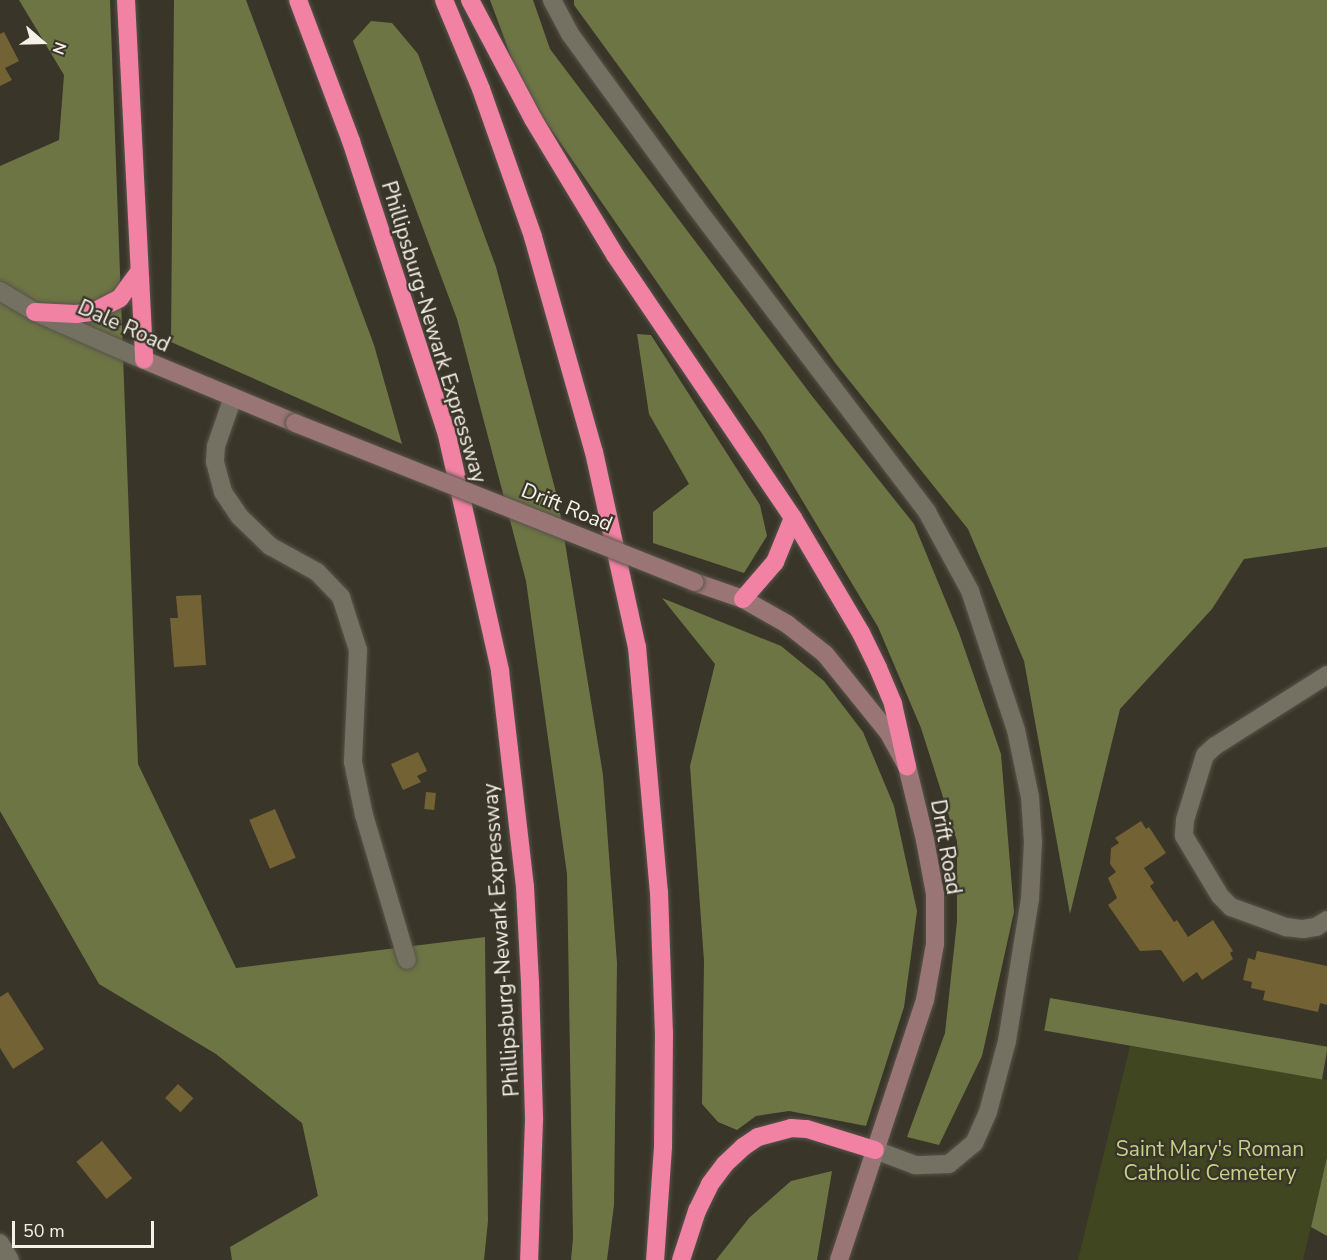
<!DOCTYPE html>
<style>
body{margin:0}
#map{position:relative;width:1327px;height:1260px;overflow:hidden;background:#393529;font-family:"Nunito Sans",sans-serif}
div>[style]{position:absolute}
.green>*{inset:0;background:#404620}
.forest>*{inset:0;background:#6d7545;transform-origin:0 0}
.building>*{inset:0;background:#736334;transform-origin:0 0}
.roads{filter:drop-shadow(0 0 2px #575349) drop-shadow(0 0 2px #575349)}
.street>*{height:18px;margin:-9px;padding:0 9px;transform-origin:9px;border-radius:9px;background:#747062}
.secondary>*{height:18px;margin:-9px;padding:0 9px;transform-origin:9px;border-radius:9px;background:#9a7576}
.highway>*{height:18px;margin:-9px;padding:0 9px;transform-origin:9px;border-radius:9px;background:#f182a4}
.bridges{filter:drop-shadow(0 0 2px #575349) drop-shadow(0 0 2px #575349)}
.secondary-bridge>*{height:18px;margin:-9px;padding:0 9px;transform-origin:9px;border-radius:9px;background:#9a7576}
span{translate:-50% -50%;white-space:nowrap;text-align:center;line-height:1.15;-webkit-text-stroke:4.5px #393529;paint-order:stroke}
.street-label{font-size:21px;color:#f4f1e9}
.park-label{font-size:21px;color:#c4d186}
.north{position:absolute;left:12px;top:12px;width:60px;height:60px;-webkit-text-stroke:4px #393529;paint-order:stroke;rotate:110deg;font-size:16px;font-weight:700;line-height:24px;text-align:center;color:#f4f1e9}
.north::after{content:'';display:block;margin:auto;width:21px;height:27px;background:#f4f1e9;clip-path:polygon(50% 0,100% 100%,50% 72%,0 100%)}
.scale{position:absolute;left:12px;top:1221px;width:142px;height:27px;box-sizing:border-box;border:3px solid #f4f1e9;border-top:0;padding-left:8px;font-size:18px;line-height:21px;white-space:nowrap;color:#f4f1e9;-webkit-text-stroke:4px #393529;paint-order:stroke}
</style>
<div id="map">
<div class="green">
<i style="clip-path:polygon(1130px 1046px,1327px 1080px,1327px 1157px,1303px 1260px,1078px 1260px)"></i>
</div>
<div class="forest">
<i style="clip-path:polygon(19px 0,110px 0,138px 764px,236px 968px,485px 937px,488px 1221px,484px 1260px,232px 1260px,230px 1247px,318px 1196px,302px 1123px,216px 1054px,99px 984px,0 811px,0 166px,59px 140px,64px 75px)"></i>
<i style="clip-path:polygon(174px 0,246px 0,374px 345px,402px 444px,171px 342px)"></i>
<i style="clip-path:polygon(490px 0,533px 0,550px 49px,812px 396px,914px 524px,959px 633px,1001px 754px,1014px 912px,982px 1056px,939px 1145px,907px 1137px,945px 1033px,957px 921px,957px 841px,921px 728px,878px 627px,763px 435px,523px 89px)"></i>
<i style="clip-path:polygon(574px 0,1327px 0,1327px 547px,1244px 559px,1212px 609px,1120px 709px,1070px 914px,1024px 661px,968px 529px,836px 364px,574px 5px)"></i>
<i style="clip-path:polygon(371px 21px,392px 23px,418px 54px,496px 267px,558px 500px,603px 775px,617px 963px,614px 1205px,607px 1260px,571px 1260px,573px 1238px,567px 874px,526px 581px,457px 319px,353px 41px)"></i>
<i style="clip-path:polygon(637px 334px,651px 335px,760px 505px,767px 536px,744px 573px,653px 543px,653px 512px,689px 484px,649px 414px)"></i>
<i style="clip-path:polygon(662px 598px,781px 646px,824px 681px,863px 732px,894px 806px,917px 911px,904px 1007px,866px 1126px,789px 1111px,756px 1116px,737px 1130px,718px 1122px,702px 1104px,704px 961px,690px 766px,715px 664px)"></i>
<i style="left:1050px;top:998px;width:282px;height:33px;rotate:10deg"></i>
<i style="clip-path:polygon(1327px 1157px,1327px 1236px,1311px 1227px)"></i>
<i style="clip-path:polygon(832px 1171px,817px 1260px,716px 1260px,749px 1218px,791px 1181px)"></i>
</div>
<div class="building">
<i style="clip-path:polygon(4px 32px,19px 61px,5px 68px,12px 80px,0 86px,0 34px)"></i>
<i style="clip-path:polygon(201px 595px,206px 665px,174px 667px,170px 618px,178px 618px,176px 596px)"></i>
<i style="clip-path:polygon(418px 752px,427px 771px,417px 776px,421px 782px,403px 790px,391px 764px)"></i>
<i style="left:426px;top:792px;width:10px;height:17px;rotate:6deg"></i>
<i style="left:275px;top:809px;width:53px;height:28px;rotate:67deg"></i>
<i style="clip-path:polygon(1141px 821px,1146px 829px,1149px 827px,1166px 853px,1144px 868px,1154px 883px,1150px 886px,1174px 922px,1177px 920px,1188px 937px,1213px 920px,1233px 951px,1230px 953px,1233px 959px,1202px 980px,1197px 972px,1183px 982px,1161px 950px,1140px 951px,1108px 905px,1117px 898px,1108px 878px,1116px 872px,1110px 864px,1111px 848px,1119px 843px,1115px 838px)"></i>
<i style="clip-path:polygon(1257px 951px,1327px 966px,1327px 1005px,1320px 1003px,1318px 1012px,1263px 1000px,1265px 991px,1251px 988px,1252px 982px,1243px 980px,1248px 958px,1255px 960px)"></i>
<i style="clip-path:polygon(8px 992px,44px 1049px,13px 1069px,0 1048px,0 997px)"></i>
<i style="left:178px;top:1084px;width:21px;height:19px;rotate:43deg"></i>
<i style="left:102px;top:1141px;width:48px;height:33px;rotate:51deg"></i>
</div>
<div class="roads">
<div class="street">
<i style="left:552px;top:0;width:38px;rotate:62deg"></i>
<i style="left:570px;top:34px;width:213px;rotate:54deg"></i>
<i style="left:695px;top:206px;width:384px;rotate:52.8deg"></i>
<i style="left:927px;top:512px;width:90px;rotate:61.4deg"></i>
<i style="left:970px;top:591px;width:146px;rotate:71.7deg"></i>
<i style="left:1016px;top:730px;width:68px;rotate:78.2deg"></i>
<i style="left:1030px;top:797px;width:45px;rotate:86.2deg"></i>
<i style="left:1033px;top:842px;width:57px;rotate:93deg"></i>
<i style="left:1030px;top:899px;width:144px;rotate:99.2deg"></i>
<i style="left:1007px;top:1041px;width:73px;rotate:105deg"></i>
<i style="left:988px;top:1112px;width:34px;rotate:114deg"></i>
<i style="left:974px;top:1143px;width:33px;rotate:140deg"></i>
<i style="left:949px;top:1164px;width:34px;rotate:178deg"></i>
<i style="left:915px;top:1165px;width:43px;rotate:-159.4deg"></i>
<i style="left:0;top:291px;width:41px;rotate:31deg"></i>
<i style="left:35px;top:312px;width:119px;rotate:23.8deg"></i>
<i style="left:233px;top:397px;width:52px;rotate:109.1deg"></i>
<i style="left:216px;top:446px;width:16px;rotate:94deg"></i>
<i style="left:215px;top:462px;width:31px;rotate:75deg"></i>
<i style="left:223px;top:492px;width:30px;rotate:56deg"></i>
<i style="left:240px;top:517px;width:42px;rotate:44deg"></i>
<i style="left:270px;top:546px;width:54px;rotate:29deg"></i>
<i style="left:317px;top:572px;width:35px;rotate:46deg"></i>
<i style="left:341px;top:597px;width:56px;rotate:72.2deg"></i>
<i style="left:358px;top:650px;width:112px;rotate:92.6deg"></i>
<i style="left:353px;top:762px;width:54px;rotate:78.3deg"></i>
<i style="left:364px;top:815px;width:151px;rotate:73.5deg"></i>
<i style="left:1327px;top:675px;width:133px;rotate:147.6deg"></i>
<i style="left:1215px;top:746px;width:13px;rotate:138deg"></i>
<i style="left:1205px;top:755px;width:68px;rotate:107.1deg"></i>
<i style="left:1185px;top:820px;width:16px;rotate:94deg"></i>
<i style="left:1184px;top:836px;width:70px;rotate:59deg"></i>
<i style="left:1220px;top:896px;width:16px;rotate:45deg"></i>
<i style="left:1231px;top:907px;width:59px;rotate:20deg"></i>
<i style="left:1286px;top:927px;width:17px;rotate:7deg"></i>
<i style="left:1303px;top:929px;width:13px;rotate:-9deg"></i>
<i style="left:1316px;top:927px;width:13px;rotate:-32deg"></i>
<i style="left:0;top:1243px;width:20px;rotate:60deg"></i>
</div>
<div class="secondary">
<i style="left:144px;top:360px;width:164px;rotate:22.6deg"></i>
<i style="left:694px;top:582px;width:52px;rotate:19.1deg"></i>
<i style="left:743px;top:599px;width:51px;rotate:29.6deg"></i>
<i style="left:787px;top:624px;width:48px;rotate:38.3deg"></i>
<i style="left:825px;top:654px;width:100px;rotate:51.1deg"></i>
<i style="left:888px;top:732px;width:39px;rotate:61deg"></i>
<i style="left:907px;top:766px;width:76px;rotate:76.3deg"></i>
<i style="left:925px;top:840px;width:55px;rotate:79.5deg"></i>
<i style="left:935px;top:894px;width:50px;rotate:90deg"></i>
<i style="left:935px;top:944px;width:57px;rotate:100.1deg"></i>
<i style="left:925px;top:1000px;width:274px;rotate:108.3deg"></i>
</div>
<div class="highway">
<i style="left:126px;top:0;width:360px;rotate:87.1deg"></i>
<i style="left:298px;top:0;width:151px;rotate:69.4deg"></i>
<i style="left:351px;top:141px;width:309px;rotate:71.9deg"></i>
<i style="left:447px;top:435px;width:242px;rotate:77.3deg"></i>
<i style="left:500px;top:671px;width:217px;rotate:83.4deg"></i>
<i style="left:525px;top:887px;width:95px;rotate:87deg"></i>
<i style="left:530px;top:982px;width:138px;rotate:88.3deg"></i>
<i style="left:534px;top:1120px;width:140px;rotate:92deg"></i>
<i style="left:444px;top:0;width:96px;rotate:67.4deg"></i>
<i style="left:481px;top:89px;width:157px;rotate:70.6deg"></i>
<i style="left:533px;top:237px;width:223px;rotate:74.2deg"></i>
<i style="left:594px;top:452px;width:200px;rotate:77.6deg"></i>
<i style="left:637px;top:647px;width:246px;rotate:84.9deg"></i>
<i style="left:659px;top:892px;width:141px;rotate:88deg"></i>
<i style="left:664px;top:1033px;width:114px;rotate:90.5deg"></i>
<i style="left:663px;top:1147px;width:113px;rotate:94deg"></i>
<i style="left:470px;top:0;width:135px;rotate:62.1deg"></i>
<i style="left:533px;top:119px;width:159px;rotate:58.9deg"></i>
<i style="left:615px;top:255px;width:318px;rotate:55.9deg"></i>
<i style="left:793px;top:518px;width:48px;rotate:112.2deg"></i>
<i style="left:775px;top:562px;width:49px;rotate:130.9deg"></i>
<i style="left:35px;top:312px;width:41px;rotate:2.8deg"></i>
<i style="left:76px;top:314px;width:17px;rotate:-7deg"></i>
<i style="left:93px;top:312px;width:30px;rotate:-27deg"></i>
<i style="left:120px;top:298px;width:31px;rotate:-54deg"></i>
<i style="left:793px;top:518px;width:134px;rotate:59.4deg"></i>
<i style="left:861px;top:633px;width:39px;rotate:64deg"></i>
<i style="left:878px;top:668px;width:39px;rotate:67deg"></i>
<i style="left:893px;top:704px;width:64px;rotate:77.3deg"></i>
<i style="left:681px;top:1260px;width:52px;rotate:-71.9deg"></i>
<i style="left:697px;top:1211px;width:30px;rotate:-64deg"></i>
<i style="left:710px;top:1184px;width:25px;rotate:-53deg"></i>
<i style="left:725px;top:1164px;width:25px;rotate:-43deg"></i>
<i style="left:743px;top:1147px;width:18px;rotate:-34deg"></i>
<i style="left:758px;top:1137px;width:34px;rotate:-15deg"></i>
<i style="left:791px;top:1128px;width:16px;rotate:4deg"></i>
<i style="left:807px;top:1129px;width:71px;rotate:17.2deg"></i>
</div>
</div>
<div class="bridges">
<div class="secondary-bridge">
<i style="left:295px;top:423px;width:430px;rotate:21.7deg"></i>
</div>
</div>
<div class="street-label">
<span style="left:124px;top:326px;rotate:24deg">Dale Road</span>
<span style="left:434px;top:332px;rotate:73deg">Phillipsburg-Newark Expressway</span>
<span style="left:567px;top:507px;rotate:22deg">Drift Road</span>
<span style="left:946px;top:847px;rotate:80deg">Drift Road</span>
<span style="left:501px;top:940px;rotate:-94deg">Phillipsburg-Newark Expressway</span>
</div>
<div class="park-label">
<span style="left:1210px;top:1161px">Saint Mary's Roman<br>Catholic Cemetery</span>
</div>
<div class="north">N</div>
<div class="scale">50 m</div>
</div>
